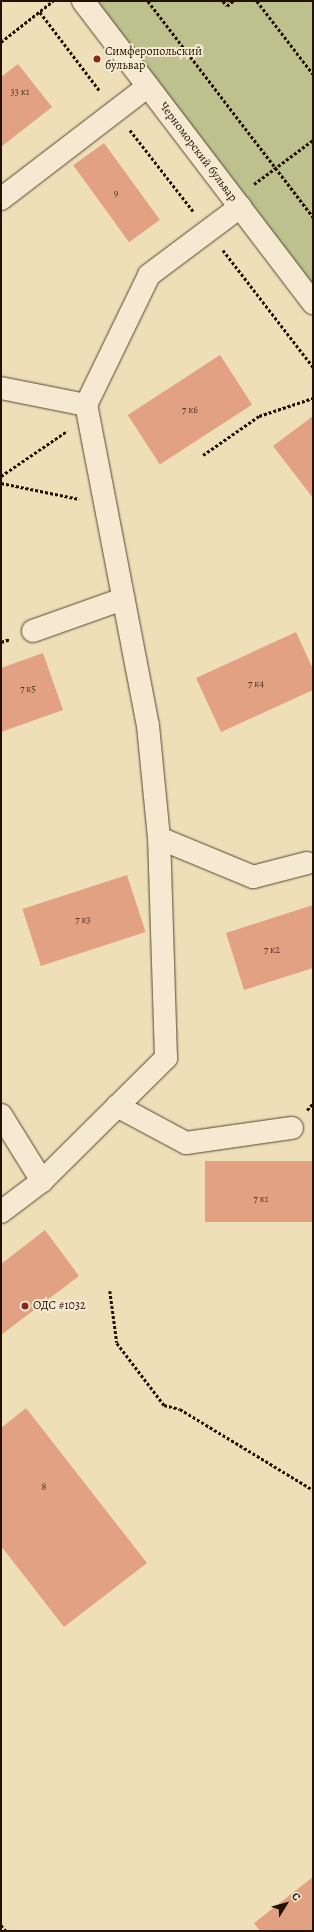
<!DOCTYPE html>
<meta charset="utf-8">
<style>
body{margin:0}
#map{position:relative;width:314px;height:1932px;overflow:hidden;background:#efdfb8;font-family:Alegreya,serif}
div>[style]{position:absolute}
.green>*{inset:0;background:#bcc18d}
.building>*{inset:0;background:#e2a183;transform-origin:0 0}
.path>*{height:2.5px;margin-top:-1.25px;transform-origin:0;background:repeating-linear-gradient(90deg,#231200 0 3px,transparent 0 5px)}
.roads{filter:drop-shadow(0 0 1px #56452e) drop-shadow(0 0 1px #56452e)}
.minor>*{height:22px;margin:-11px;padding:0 11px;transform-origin:11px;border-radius:11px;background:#f5ead1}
.dots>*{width:11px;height:11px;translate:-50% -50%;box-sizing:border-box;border:2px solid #f5ead1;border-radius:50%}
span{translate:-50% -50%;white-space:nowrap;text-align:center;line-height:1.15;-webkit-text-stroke:4px #f5ead1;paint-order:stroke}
.number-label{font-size:10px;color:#533621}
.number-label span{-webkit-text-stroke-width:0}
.poi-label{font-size:12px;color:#231200}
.left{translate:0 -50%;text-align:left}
.street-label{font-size:12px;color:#231200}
.frame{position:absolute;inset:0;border:2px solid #231200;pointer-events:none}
.north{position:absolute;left:266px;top:1884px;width:40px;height:40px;-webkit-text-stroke:3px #f5ead1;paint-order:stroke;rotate:53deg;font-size:11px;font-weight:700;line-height:16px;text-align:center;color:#231200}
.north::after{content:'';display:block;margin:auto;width:14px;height:18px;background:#231200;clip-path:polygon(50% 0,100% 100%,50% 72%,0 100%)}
</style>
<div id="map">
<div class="green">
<i style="clip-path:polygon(92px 1px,313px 1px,313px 288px)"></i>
</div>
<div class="building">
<i style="clip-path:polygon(18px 64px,52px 107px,1px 147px,1px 77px)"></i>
<i style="left:104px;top:143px;width:95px;height:38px;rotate:54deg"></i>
<i style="left:220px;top:355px;width:59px;height:110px;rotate:57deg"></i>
<i style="clip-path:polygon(313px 416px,313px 498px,273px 446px)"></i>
<i style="clip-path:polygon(296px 632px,313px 669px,313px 690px,221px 732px,196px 678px)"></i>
<i style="clip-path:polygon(43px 653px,63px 710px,1px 732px,1px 668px)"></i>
<i style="left:127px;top:875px;width:60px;height:110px;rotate:72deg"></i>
<i style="clip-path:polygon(313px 905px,313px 968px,244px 990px,226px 933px)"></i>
<i style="left:313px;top:1161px;width:61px;height:108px;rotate:90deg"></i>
<i style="clip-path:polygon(45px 1230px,79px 1276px,1px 1335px,1px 1264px)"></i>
<i style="clip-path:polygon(26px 1408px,147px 1563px,64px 1627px,1px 1546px,1px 1428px)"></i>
<i style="clip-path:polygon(313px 1877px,313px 1931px,260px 1931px,254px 1923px)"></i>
</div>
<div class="path">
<i style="left:148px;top:1px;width:272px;rotate:52.6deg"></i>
<i style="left:223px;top:1px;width:6px;rotate:51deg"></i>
<i style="left:227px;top:6px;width:8px;rotate:-40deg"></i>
<i style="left:257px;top:1px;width:92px;rotate:52.5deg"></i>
<i style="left:40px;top:12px;width:99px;rotate:52.8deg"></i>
<i style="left:1px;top:42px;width:66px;rotate:-38.3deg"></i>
<i style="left:130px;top:130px;width:103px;rotate:52.1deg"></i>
<i style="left:254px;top:184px;width:74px;rotate:-36.7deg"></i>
<i style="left:223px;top:250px;width:148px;rotate:52.4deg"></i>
<i style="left:203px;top:455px;width:68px;rotate:-34.9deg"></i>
<i style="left:259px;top:416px;width:57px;rotate:-18.4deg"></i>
<i style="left:1px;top:476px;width:80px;rotate:-34.3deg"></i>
<i style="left:1px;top:483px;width:80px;rotate:11.6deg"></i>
<i style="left:1px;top:642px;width:9px;rotate:-18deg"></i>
<i style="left:307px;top:1110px;width:9px;rotate:-49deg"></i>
<i style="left:110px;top:1291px;width:52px;rotate:82.3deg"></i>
<i style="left:117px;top:1343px;width:78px;rotate:52.8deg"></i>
<i style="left:164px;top:1405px;width:16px;rotate:14deg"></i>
<i style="left:180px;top:1409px;width:156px;rotate:31.3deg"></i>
<i style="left:1px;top:1925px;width:8px;rotate:50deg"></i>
</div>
<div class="roads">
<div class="minor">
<i style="left:83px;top:1px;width:380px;rotate:52.7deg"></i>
<i style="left:1px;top:199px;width:185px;rotate:-37.5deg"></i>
<i style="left:1px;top:388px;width:87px;rotate:11.3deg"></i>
<i style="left:33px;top:631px;width:96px;rotate:-19.6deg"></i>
<i style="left:159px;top:838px;width:102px;rotate:22.5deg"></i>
<i style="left:253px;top:877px;width:56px;rotate:-14.5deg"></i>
<i style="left:117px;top:1106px;width:78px;rotate:28.2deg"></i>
<i style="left:186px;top:1143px;width:107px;rotate:-8.1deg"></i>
<i style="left:1px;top:1115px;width:78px;rotate:58.2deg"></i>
<i style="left:1px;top:1212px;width:51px;rotate:-37.1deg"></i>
<i style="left:42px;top:1181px;width:175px;rotate:-44.8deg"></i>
<i style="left:166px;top:1058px;width:220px;rotate:-91.8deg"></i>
<i style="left:159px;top:838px;width:113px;rotate:-95.6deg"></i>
<i style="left:148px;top:726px;width:327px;rotate:-100.9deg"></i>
<i style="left:86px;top:405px;width:144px;rotate:-64.1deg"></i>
<i style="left:149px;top:275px;width:114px;rotate:-36.8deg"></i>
</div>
</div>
<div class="dots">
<i style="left:97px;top:59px;background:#8f2418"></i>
<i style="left:25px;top:1306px;background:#8f2418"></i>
</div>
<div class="number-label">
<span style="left:20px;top:92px">33 к1</span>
<span style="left:116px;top:193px">9</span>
<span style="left:190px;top:410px">7 к6</span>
<span style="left:256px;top:684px">7 к4</span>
<span style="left:28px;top:689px">7 к5</span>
<span style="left:83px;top:920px">7 к3</span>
<span style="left:272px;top:950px">7 к2</span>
<span style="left:261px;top:1199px">7 к1</span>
<span style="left:44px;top:1487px">8</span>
</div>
<div class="poi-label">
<span class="left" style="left:105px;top:59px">Симферопольский<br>бульвар</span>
<span class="left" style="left:33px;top:1306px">ОДС #1032</span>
</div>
<div class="street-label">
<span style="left:198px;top:152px;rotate:53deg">Черноморский бульвар</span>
</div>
<div class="frame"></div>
<div class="north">С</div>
</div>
